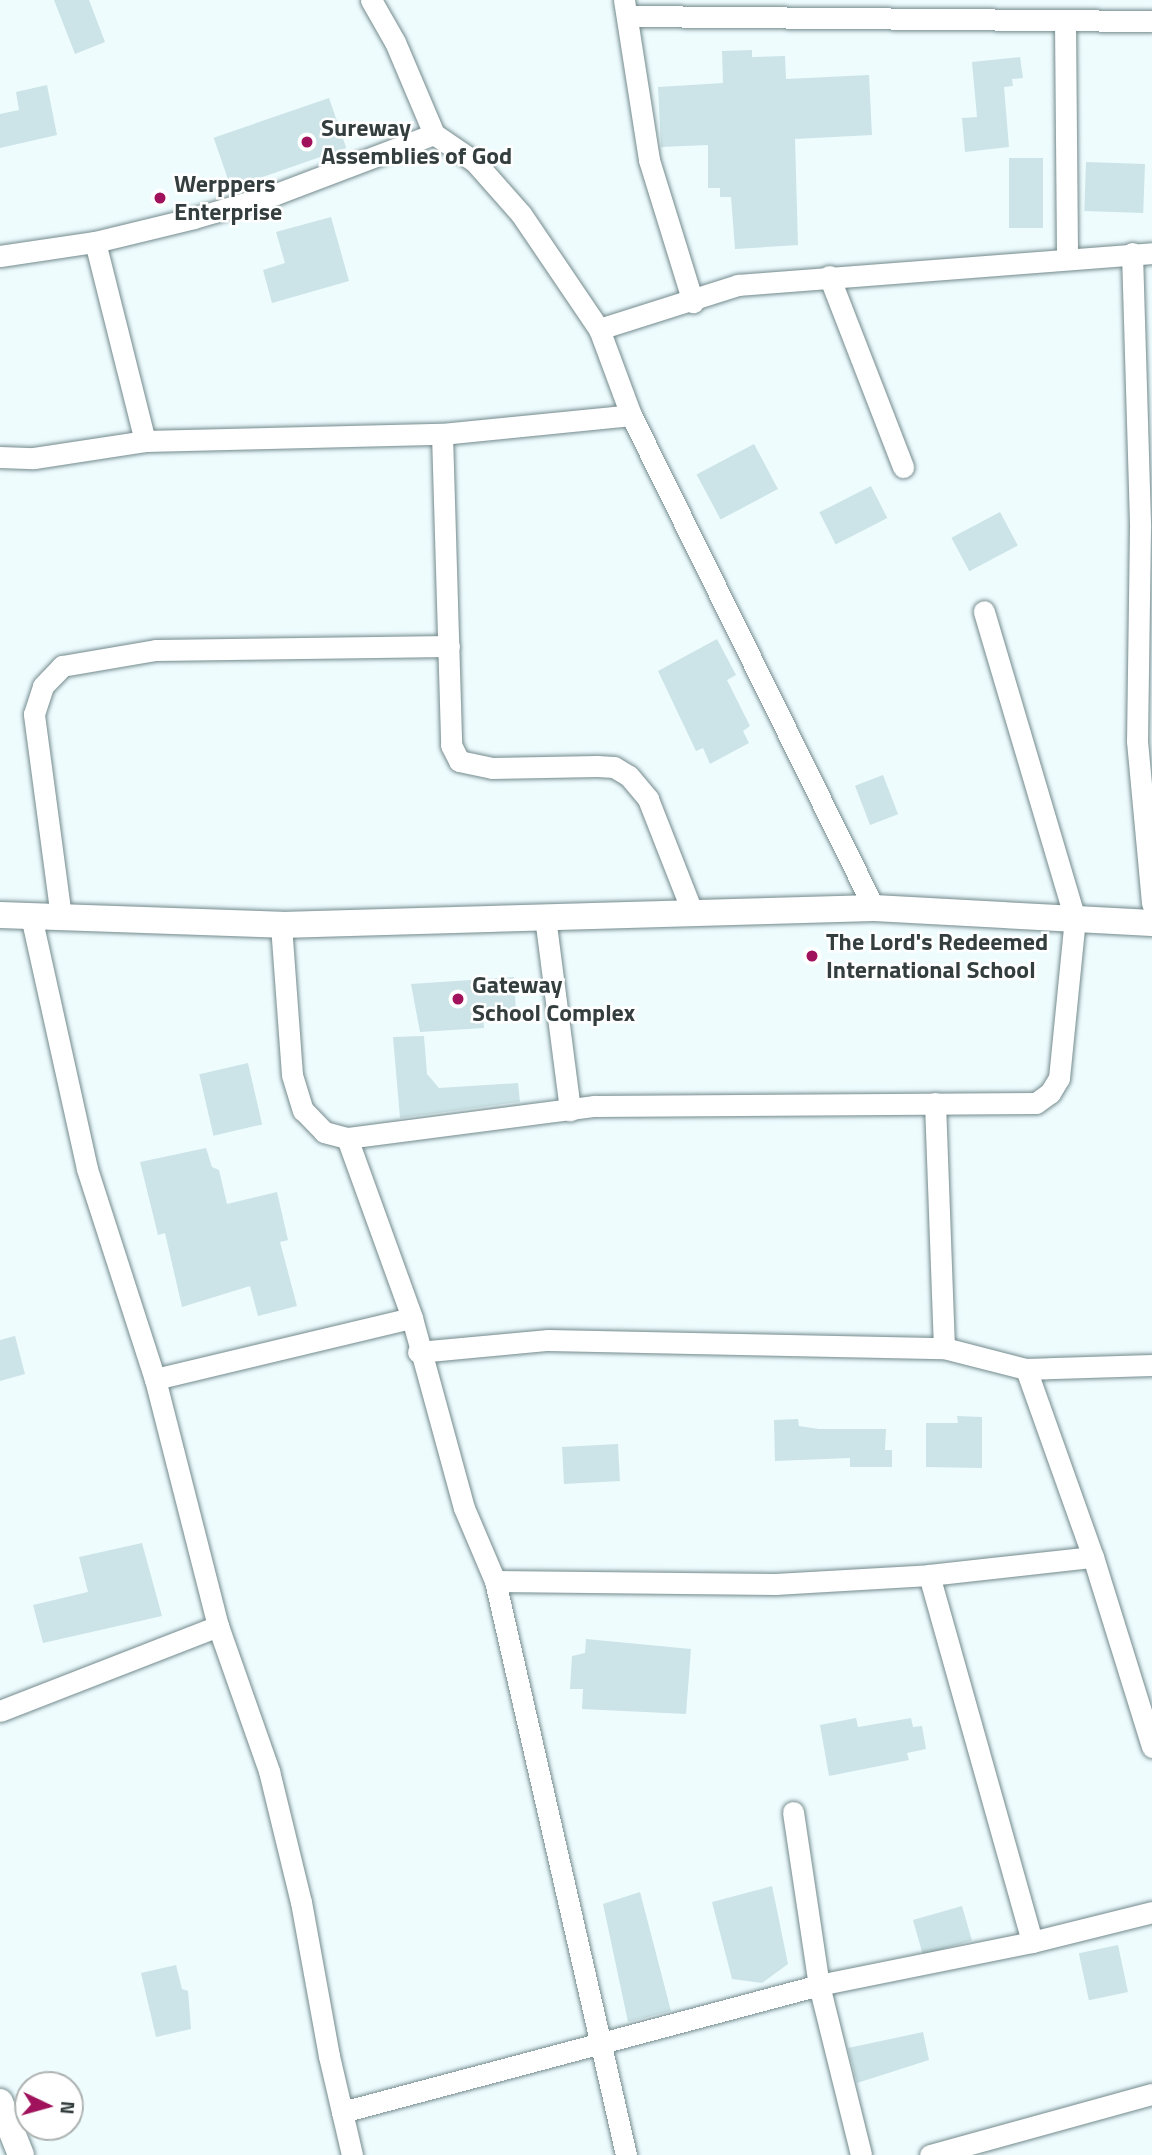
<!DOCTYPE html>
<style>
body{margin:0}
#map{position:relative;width:1152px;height:2155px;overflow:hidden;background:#eefcfe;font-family:"Titillium Web",sans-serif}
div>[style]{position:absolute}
.building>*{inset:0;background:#cce4e7;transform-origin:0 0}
.roads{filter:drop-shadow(0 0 2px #748a8d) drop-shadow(0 0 2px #748a8d)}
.minor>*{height:21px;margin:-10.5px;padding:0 10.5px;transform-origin:10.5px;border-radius:10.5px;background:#fff}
.tertiary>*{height:26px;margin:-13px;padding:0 13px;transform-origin:13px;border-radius:13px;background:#fff}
.dots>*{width:19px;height:19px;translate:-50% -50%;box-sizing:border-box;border:4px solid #fff;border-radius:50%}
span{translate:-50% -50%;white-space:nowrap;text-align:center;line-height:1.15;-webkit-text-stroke:5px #fff;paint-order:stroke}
.poi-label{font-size:24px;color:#343e3f;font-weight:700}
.left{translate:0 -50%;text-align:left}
.north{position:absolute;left:14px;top:2071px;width:70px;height:70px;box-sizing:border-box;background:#fff;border:2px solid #aeb2b2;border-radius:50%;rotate:95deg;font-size:19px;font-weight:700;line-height:28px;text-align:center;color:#343e3f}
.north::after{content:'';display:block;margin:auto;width:24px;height:32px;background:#a0135c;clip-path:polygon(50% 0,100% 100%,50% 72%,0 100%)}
</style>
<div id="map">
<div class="building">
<i style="clip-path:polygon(54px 0,89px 0,105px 42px,75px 54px)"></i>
<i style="clip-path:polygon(752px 50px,752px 57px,785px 56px,786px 79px,869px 75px,872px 135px,795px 139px,798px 245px,735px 249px,731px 197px,720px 197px,720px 188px,708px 188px,708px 145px,661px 147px,658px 87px,723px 83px,722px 51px)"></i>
<i style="clip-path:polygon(1020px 57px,1023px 78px,1012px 79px,1013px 86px,1004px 87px,1009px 147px,965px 152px,962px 118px,977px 117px,972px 62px)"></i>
<i style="clip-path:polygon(47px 85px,57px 135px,0 148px,0 114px,19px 110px,16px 92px)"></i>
<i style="left:329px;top:98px;width:53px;height:122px;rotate:71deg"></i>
<i style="left:1009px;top:158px;width:34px;height:70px"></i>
<i style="left:1086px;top:162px;width:59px;height:49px;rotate:2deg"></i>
<i style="clip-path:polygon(331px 217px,349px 281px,272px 303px,263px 270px,285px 263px,276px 232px)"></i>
<i style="left:754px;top:444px;width:51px;height:65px;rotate:62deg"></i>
<i style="left:871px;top:486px;width:36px;height:58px;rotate:63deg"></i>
<i style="left:1000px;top:512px;width:38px;height:55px;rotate:62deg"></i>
<i style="clip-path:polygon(717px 639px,736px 675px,727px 680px,750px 726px,743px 731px,749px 743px,710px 764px,703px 748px,696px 751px,658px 671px)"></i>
<i style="left:883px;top:775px;width:42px;height:30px;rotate:69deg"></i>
<i style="clip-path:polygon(514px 977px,516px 1013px,483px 1016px,484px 1028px,420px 1032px,411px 984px)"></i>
<i style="clip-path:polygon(424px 1036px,427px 1074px,439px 1088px,518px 1083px,520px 1102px,400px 1118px,393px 1037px)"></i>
<i style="left:248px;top:1063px;width:63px;height:50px;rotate:77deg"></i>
<i style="clip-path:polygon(206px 1148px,212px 1167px,219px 1170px,227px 1204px,277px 1192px,288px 1240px,280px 1242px,297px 1306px,258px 1316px,250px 1286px,182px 1307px,165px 1233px,158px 1235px,140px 1162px)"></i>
<i style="clip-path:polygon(15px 1336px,25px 1374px,0 1381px,0 1340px)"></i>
<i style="clip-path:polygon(957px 1416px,982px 1417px,982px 1468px,926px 1467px,926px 1423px,958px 1423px)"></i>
<i style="clip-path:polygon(798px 1419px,799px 1426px,819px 1429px,886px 1429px,885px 1450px,892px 1450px,892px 1467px,850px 1467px,850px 1458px,775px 1461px,774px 1420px)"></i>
<i style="left:618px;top:1444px;width:37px;height:56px;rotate:87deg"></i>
<i style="clip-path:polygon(142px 1543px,162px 1616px,43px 1643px,33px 1605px,88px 1592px,79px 1557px)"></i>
<i style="clip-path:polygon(586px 1639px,691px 1649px,686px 1714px,582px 1709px,583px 1689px,570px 1689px,572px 1656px,585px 1653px)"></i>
<i style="clip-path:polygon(856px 1718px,858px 1727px,911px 1718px,913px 1727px,922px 1726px,926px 1749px,907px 1753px,909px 1760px,829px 1776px,820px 1725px)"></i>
<i style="clip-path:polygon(772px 1886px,788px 1964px,762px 1983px,732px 1979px,712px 1902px)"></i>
<i style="clip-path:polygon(640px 1892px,671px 2011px,628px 2022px,603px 1904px)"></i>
<i style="left:962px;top:1906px;width:36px;height:51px;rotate:74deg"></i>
<i style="left:1118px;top:1945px;width:48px;height:40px;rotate:78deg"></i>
<i style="clip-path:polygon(176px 1965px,182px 1989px,188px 1991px,191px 2029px,156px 2037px,141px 1973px)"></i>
<i style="clip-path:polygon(923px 2032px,929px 2060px,857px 2083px,848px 2048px)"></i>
</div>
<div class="roads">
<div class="minor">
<i style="left:371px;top:0;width:48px;rotate:60.3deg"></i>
<i style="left:395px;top:42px;width:100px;rotate:67deg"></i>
<i style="left:434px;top:134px;width:50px;rotate:34.3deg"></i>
<i style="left:475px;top:162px;width:69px;rotate:48.5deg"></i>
<i style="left:521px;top:214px;width:139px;rotate:55.9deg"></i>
<i style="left:599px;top:329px;width:92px;rotate:69.6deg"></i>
<i style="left:631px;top:415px;width:550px;rotate:63.76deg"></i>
<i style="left:624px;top:0;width:162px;rotate:81.1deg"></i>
<i style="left:649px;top:160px;width:149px;rotate:72.8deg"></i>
<i style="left:629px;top:16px;width:523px;rotate:0.55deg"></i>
<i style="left:1065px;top:22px;width:236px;rotate:89.5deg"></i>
<i style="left:95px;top:242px;width:205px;rotate:75.9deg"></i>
<i style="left:1132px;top:253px;width:275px;rotate:88.3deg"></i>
<i style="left:1140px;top:528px;width:213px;rotate:90.8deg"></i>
<i style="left:1137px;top:741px;width:163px;rotate:84.7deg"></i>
<i style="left:0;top:256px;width:96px;rotate:-8.4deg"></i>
<i style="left:95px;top:242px;width:102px;rotate:-13.6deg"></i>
<i style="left:194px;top:218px;width:85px;rotate:-16.3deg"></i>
<i style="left:276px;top:194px;width:169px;rotate:-20.8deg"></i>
<i style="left:829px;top:276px;width:205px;rotate:68.8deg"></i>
<i style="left:599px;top:329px;width:146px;rotate:-17.6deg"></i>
<i style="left:738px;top:285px;width:415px;rotate:-4.4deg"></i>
<i style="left:442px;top:434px;width:311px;rotate:88.3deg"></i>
<i style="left:451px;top:745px;width:18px;rotate:63deg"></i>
<i style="left:459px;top:761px;width:34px;rotate:12deg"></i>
<i style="left:492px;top:768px;width:105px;rotate:-1.1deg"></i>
<i style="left:597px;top:766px;width:17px;rotate:3deg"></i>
<i style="left:614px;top:767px;width:17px;rotate:31deg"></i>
<i style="left:629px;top:776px;width:30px;rotate:50deg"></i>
<i style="left:648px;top:799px;width:120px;rotate:68.6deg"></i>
<i style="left:0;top:457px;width:34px;rotate:2deg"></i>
<i style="left:34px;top:458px;width:112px;rotate:-8.7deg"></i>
<i style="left:145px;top:441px;width:297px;rotate:-1.4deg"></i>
<i style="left:442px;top:434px;width:190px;rotate:-5.7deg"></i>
<i style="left:31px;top:916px;width:259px;rotate:77.5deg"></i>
<i style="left:87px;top:1169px;width:221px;rotate:72.1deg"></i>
<i style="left:155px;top:1379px;width:255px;rotate:75.7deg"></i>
<i style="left:218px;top:1626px;width:154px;rotate:70.6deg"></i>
<i style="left:269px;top:1771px;width:135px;rotate:76.3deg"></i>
<i style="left:301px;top:1902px;width:157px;rotate:79.7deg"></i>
<i style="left:329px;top:2056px;width:102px;rotate:76.9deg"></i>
<i style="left:61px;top:917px;width:205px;rotate:-97.6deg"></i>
<i style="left:34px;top:714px;width:29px;rotate:-72deg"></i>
<i style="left:43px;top:686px;width:28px;rotate:-46deg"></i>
<i style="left:62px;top:666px;width:95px;rotate:-9.7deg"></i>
<i style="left:156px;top:650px;width:293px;rotate:-0.8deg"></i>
<i style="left:545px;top:917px;width:195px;rotate:82.6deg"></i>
<i style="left:281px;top:925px;width:150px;rotate:85.8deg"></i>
<i style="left:292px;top:1075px;width:37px;rotate:73deg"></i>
<i style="left:303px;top:1110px;width:30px;rotate:46deg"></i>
<i style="left:324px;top:1132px;width:24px;rotate:15deg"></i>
<i style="left:347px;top:1138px;width:191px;rotate:70.1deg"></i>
<i style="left:412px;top:1318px;width:197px;rotate:74.7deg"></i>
<i style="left:464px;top:1508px;width:79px;rotate:67deg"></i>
<i style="left:495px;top:1581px;width:589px;rotate:77.14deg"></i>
<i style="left:935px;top:1103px;width:245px;rotate:87.9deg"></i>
<i style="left:347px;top:1138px;width:249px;rotate:-7.4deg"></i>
<i style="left:594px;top:1106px;width:442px;rotate:-0.4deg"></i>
<i style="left:1036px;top:1103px;width:17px;rotate:-36deg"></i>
<i style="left:1050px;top:1093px;width:17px;rotate:-59deg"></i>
<i style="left:1059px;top:1078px;width:160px;rotate:-84.3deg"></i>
<i style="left:1075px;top:919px;width:321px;rotate:-106.5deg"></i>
<i style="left:418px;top:1352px;width:131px;rotate:-5.3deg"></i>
<i style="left:548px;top:1340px;width:396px;rotate:1.2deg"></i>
<i style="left:944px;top:1348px;width:85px;rotate:14.4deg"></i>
<i style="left:1026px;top:1369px;width:126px;rotate:-1.8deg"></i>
<i style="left:1026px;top:1369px;width:200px;rotate:70.4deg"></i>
<i style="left:1093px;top:1557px;width:199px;rotate:72.7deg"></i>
<i style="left:155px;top:1379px;width:264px;rotate:-13.4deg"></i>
<i style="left:929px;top:1575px;width:381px;rotate:74.3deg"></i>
<i style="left:495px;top:1581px;width:280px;rotate:0.6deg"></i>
<i style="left:775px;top:1584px;width:154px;rotate:-3.3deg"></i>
<i style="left:929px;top:1575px;width:165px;rotate:-6.3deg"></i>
<i style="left:0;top:1711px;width:234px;rotate:-21.3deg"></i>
<i style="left:793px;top:1812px;width:175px;rotate:81.5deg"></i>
<i style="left:819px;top:1985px;width:175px;rotate:76.1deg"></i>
<i style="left:342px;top:2112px;width:494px;rotate:-14.9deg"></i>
<i style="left:819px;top:1985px;width:217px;rotate:-11.4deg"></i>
<i style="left:1032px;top:1942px;width:124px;rotate:-14deg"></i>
<i style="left:930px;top:2155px;width:230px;rotate:-15.4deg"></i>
</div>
<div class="tertiary">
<i style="left:0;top:915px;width:281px;rotate:2deg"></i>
<i style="left:281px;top:925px;width:593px;rotate:-1.64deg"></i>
<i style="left:874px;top:908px;width:278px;rotate:3.1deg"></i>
<i style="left:0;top:2102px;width:57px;rotate:68.4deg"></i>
</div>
</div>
<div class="dots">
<i style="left:307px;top:142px;background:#a0135c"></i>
<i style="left:160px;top:198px;background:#a0135c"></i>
<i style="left:812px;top:956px;background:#a0135c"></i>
<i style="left:458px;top:999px;background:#a0135c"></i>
</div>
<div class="poi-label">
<span class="left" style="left:321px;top:142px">Sureway<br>Assemblies of God</span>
<span class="left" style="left:174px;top:198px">Werppers<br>Enterprise</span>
<span class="left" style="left:826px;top:956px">The Lord's Redeemed<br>International School</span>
<span class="left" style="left:472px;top:999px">Gateway<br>School Complex</span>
</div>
<div class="north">N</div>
</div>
